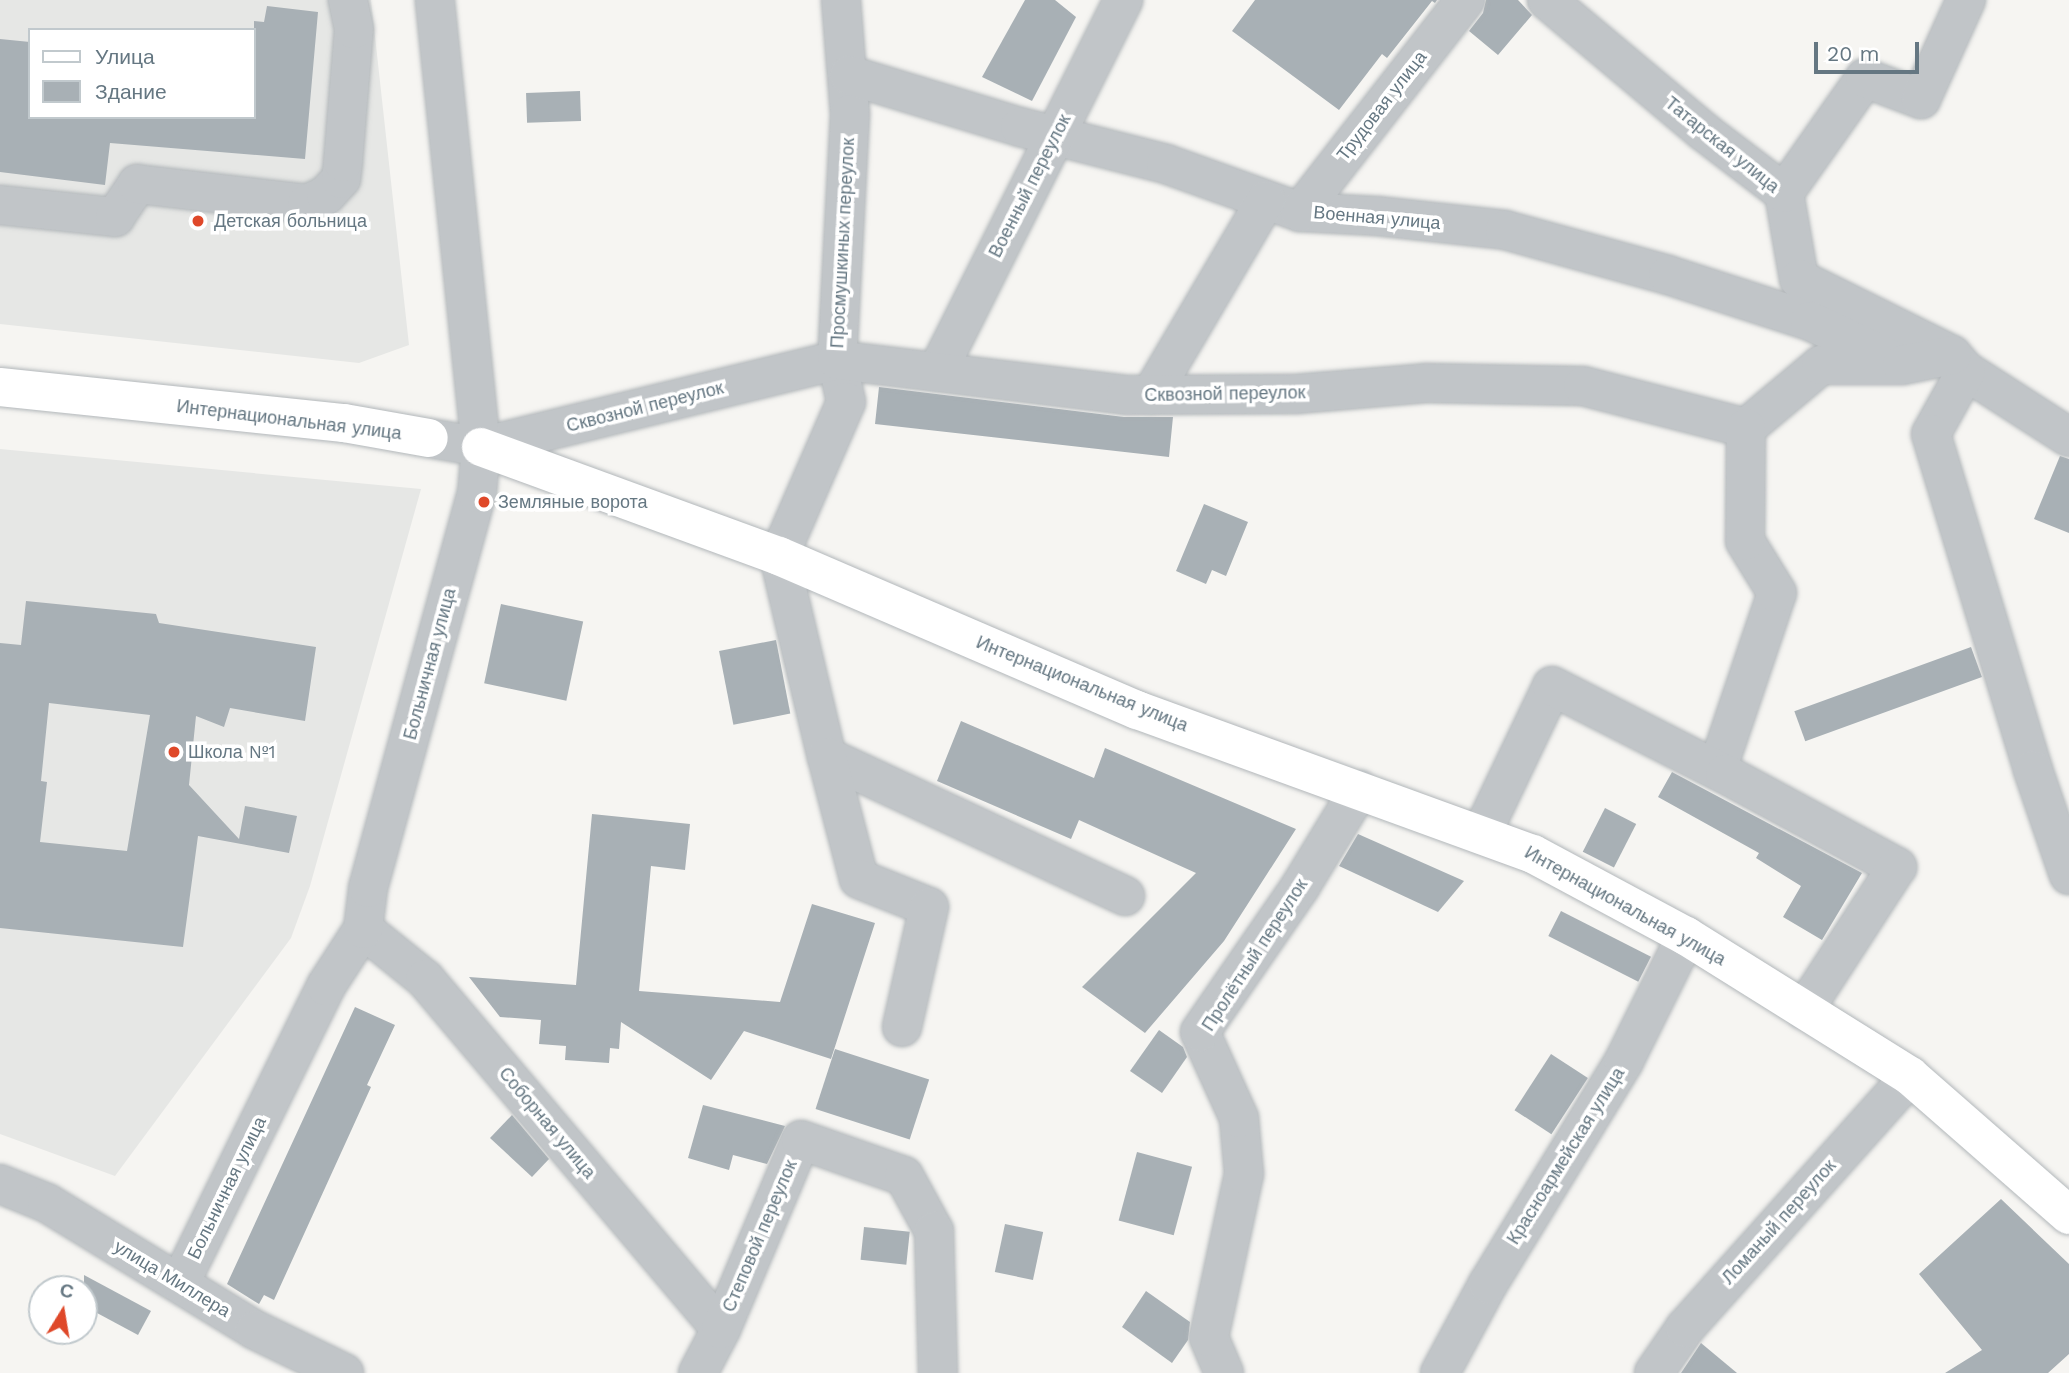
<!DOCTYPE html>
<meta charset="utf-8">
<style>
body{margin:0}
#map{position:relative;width:2069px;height:1373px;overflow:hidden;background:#f6f5f2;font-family:"Work Sans",sans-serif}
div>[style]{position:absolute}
.built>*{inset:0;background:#e6e7e5}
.building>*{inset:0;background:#a8b0b5;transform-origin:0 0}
.roads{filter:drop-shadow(0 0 2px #b2b7ba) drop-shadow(0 0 2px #b2b7ba)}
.minor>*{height:38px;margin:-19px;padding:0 19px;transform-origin:19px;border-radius:19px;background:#c1c5c8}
.major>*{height:38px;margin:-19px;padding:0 19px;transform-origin:19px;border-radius:19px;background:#fff}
.dots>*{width:19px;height:19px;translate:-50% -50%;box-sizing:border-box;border:4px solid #fff;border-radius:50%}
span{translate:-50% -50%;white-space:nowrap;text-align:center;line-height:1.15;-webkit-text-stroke:7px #fff;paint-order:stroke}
.street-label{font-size:18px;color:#657782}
.poi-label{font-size:18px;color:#657782}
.left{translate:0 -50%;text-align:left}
.legend{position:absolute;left:28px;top:28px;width:228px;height:91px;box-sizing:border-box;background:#fff;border:2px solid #c1c9cd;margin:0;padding:9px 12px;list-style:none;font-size:21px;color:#657782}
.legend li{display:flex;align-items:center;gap:14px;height:35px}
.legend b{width:35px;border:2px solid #c1c9cd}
.north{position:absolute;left:28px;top:1275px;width:70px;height:70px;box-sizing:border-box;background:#fff;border:2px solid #c1c9cd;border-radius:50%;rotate:11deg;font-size:19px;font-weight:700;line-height:28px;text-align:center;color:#657782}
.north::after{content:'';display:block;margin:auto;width:24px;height:32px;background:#df4829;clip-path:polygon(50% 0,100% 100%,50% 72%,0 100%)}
.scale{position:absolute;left:1814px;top:42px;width:105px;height:32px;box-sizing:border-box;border:4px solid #657782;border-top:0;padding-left:9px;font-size:21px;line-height:24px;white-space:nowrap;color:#657782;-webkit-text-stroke:5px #fff;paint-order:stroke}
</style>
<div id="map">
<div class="built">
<i style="clip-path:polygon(evenodd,0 0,371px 0,409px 345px,359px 363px,0 324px,0 0,30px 30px,254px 30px,254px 117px,30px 117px,30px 30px)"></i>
<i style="clip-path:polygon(0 449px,421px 489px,310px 886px,291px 938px,115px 1176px,0 1134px)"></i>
</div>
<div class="building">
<i style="clip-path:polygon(1025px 0,1055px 0,1076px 17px,1032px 101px,982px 77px)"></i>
<i style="clip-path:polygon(1255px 0,1437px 0,1435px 3px,1432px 1px,1387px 58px,1382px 54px,1339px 110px,1232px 31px)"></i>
<i style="clip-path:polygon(1486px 0,1518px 0,1532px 15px,1498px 55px,1469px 31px,1483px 13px)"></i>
<i style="clip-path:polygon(267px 6px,318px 12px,305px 159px,110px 143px,105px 185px,0 172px,0 39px,30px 42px,30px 117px,254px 117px,254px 21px,264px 22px)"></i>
<i style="left:580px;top:91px;width:30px;height:54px;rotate:88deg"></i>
<i style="clip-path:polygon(879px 387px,1124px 417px,1173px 417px,1169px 457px,875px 424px)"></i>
<i style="clip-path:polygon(2060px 456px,2069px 459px,2069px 533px,2034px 519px)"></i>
<i style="clip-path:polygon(1204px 504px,1248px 522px,1226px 576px,1212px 570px,1206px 584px,1176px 571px)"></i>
<i style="clip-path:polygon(evenodd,26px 601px,156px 614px,159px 623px,316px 647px,305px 721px,230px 708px,224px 727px,196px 716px,189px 785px,239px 839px,245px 806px,297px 816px,289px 853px,198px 836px,183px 947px,0 928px,0 643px,21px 645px,26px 601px,49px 703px,150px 715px,127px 851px,40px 842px,47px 782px,41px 781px,49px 703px)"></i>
<i style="left:501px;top:604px;width:84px;height:81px;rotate:12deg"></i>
<i style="left:776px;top:640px;width:75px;height:58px;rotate:79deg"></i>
<i style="left:1971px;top:647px;width:32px;height:188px;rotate:70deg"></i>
<i style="clip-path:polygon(961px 721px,1094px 778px,1105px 748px,1296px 829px,1224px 941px,1145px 1033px,1082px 987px,1196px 873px,1079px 820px,1071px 839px,937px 781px)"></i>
<i style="clip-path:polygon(1672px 772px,1862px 873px,1822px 940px,1783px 917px,1801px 886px,1756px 858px,1759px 853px,1658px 797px)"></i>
<i style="left:1605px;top:808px;width:35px;height:49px;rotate:27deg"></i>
<i style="clip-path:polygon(592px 814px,690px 824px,685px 870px,651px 866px,639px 991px,780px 1002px,812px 904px,875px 923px,831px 1059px,744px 1031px,711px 1080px,621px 1022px,619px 1049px,610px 1048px,609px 1063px,565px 1060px,566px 1046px,539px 1044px,541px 1020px,500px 1017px,469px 977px,576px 985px)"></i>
<i style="clip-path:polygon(1358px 834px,1464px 881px,1438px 912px,1339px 866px)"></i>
<i style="left:1561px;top:911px;width:101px;height:28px;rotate:27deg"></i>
<i style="clip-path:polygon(355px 1007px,395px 1025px,367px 1085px,371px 1087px,274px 1300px,264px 1295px,259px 1304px,227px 1284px)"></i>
<i style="clip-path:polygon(1159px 1030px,1183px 1047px,1187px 1057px,1162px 1093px,1130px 1071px)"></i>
<i style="left:835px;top:1049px;width:99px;height:63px;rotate:18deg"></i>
<i style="left:1551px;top:1054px;width:44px;height:67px;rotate:33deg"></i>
<i style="clip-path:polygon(703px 1105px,785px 1126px,767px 1164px,733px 1155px,729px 1170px,688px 1158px)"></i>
<i style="clip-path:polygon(512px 1115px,549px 1159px,532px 1177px,490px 1138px)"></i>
<i style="left:1137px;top:1152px;width:57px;height:71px;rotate:15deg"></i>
<i style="clip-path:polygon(2001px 1199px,2069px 1264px,2069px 1354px,2048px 1373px,1945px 1373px,1982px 1350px,1919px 1274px)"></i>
<i style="left:1005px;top:1224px;width:39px;height:49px;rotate:12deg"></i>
<i style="left:864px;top:1227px;width:46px;height:33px;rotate:6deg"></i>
<i style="clip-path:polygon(84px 1275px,151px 1311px,138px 1335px,84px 1306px)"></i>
<i style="clip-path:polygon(1146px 1291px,1190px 1322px,1188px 1340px,1172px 1363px,1122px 1327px)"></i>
<i style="clip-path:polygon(1701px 1343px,1737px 1373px,1681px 1373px)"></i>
</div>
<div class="roads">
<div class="minor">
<i style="left:841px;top:0;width:114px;rotate:85.5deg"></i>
<i style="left:850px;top:114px;width:246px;rotate:93deg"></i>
<i style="left:837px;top:360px;width:43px;rotate:77.9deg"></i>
<i style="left:846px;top:402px;width:168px;rotate:113.5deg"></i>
<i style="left:779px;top:556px;width:207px;rotate:76.6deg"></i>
<i style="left:827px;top:757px;width:329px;rotate:25deg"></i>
<i style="left:1547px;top:0;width:204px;rotate:40deg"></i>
<i style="left:1703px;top:131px;width:102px;rotate:37.4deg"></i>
<i style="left:1784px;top:193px;width:87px;rotate:80.1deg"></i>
<i style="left:1799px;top:279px;width:171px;rotate:26.4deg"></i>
<i style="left:1952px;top:355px;width:21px;rotate:49deg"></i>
<i style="left:1966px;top:371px;width:122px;rotate:32.7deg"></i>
<i style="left:849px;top:75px;width:179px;rotate:16.9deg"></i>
<i style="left:1020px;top:127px;width:151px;rotate:14.2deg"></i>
<i style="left:1166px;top:164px;width:142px;rotate:19.7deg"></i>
<i style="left:1300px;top:212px;width:77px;rotate:3deg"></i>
<i style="left:1377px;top:216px;width:129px;rotate:6.2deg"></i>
<i style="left:1505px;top:230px;width:169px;rotate:15.4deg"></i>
<i style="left:1668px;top:275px;width:149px;rotate:17.9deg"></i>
<i style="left:1810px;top:321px;width:91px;rotate:25.4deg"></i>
<i style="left:1784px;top:193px;width:141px;rotate:-54.8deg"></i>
<i style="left:1865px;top:78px;width:60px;rotate:20.6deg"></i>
<i style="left:1921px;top:99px;width:109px;rotate:-65.6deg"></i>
<i style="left:0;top:205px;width:116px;rotate:6deg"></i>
<i style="left:115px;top:217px;width:40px;rotate:-56deg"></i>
<i style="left:137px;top:184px;width:171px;rotate:6.7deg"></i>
<i style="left:307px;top:204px;width:21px;rotate:-25deg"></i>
<i style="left:326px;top:195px;width:22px;rotate:-47deg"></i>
<i style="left:341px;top:179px;width:17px;rotate:-83deg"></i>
<i style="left:343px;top:162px;width:133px;rotate:-85.3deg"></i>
<i style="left:354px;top:29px;width:30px;rotate:-102deg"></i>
<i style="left:1300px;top:212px;width:269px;rotate:-52.1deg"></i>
<i style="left:1966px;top:371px;width:72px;rotate:119.1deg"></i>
<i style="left:1931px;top:434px;width:351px;rotate:73.1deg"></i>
<i style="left:2033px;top:770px;width:111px;rotate:71.1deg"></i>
<i style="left:937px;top:372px;width:416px;rotate:-63.4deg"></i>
<i style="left:1151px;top:395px;width:226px;rotate:-59.5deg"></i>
<i style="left:429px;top:438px;width:53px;rotate:9.8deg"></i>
<i style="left:481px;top:447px;width:366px;rotate:-13.7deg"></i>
<i style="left:837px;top:360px;width:291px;rotate:6.9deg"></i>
<i style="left:1126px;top:395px;width:170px;rotate:-0.3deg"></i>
<i style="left:1296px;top:394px;width:130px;rotate:-4.8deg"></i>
<i style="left:1426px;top:383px;width:157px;rotate:1.1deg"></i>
<i style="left:1583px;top:386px;width:168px;rotate:14.4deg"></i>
<i style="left:1746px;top:428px;width:98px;rotate:-40deg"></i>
<i style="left:1821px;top:365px;width:81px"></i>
<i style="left:1902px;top:365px;width:51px;rotate:-11.3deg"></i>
<i style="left:827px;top:757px;width:126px;rotate:75.3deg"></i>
<i style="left:859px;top:879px;width:75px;rotate:21.8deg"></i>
<i style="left:929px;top:907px;width:123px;rotate:102.7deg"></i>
<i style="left:1717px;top:770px;width:187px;rotate:-71.3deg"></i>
<i style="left:1777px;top:593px;width:61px;rotate:-121.6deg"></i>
<i style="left:1745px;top:541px;width:113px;rotate:-89.5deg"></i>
<i style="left:1481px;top:835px;width:165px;rotate:-64.5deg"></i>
<i style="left:1552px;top:686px;width:194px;rotate:27deg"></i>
<i style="left:1725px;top:774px;width:196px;rotate:28.4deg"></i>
<i style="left:1897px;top:867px;width:171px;rotate:123deg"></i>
<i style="left:363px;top:929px;width:80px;rotate:38.9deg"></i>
<i style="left:425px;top:979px;width:458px;rotate:49.8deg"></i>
<i style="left:0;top:1184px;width:51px;rotate:22deg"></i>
<i style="left:47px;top:1203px;width:244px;rotate:31.4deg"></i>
<i style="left:255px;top:1330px;width:99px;rotate:25.8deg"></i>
<i style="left:180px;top:1283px;width:331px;rotate:-63.8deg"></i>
<i style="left:326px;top:986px;width:68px;rotate:-57deg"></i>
<i style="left:363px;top:929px;width:41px;rotate:-83deg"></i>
<i style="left:368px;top:888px;width:410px;rotate:-74.6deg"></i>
<i style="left:477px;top:493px;width:46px;rotate:-85deg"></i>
<i style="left:481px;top:447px;width:449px;rotate:-95.9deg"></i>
<i style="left:698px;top:1373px;width:50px;rotate:-62.4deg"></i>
<i style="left:721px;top:1329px;width:205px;rotate:-67.1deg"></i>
<i style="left:801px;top:1140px;width:109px;rotate:19.3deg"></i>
<i style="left:904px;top:1176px;width:63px;rotate:61.4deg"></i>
<i style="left:934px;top:1231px;width:142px;rotate:88.4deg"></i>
<i style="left:1224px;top:1373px;width:39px;rotate:-113deg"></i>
<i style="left:1209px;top:1337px;width:167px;rotate:-77.9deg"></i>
<i style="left:1244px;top:1174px;width:56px;rotate:-95.1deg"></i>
<i style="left:1239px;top:1118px;width:94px;rotate:-114.4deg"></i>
<i style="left:1200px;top:1032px;width:176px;rotate:-55.4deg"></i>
<i style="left:1300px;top:887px;width:114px;rotate:-58.7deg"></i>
<i style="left:1440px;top:1373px;width:101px;rotate:-61.7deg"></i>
<i style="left:1488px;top:1284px;width:261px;rotate:-58.6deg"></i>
<i style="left:1624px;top:1061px;width:140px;rotate:-63.6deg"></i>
<i style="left:1654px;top:1373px;width:55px;rotate:-55.4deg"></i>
<i style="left:1685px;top:1328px;width:338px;rotate:-48.2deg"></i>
</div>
<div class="major">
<i style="left:0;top:387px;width:346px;rotate:6deg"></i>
<i style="left:344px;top:423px;width:86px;rotate:10deg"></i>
<i style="left:481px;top:447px;width:317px;rotate:20.1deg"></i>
<i style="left:779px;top:556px;width:390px;rotate:23.3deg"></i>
<i style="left:1137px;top:710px;width:421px;rotate:20deg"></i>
<i style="left:1533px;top:854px;width:174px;rotate:28.2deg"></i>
<i style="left:1686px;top:936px;width:264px;rotate:32deg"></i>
<i style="left:1910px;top:1076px;width:211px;rotate:41.2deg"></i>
</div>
</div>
<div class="dots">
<i style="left:198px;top:221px;background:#df4829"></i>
<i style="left:484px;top:502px;background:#df4829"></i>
<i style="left:174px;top:752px;background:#df4829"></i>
</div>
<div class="street-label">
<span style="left:1382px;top:106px;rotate:-52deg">Трудовая улица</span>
<span style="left:1722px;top:145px;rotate:39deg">Татарская улица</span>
<span style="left:1030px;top:186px;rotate:-63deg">Военный переулок</span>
<span style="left:1377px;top:218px;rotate:5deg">Военная улица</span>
<span style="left:843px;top:243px;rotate:-87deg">Просмушкиных переулок</span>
<span style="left:1225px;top:394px;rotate:-1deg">Сквозной переулок</span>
<span style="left:645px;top:407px;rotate:-14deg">Сквозной переулок</span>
<span style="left:289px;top:420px;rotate:7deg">Интернациональная улица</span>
<span style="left:430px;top:664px;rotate:-75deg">Больничная улица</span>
<span style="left:1082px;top:684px;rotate:22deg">Интернациональная улица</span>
<span style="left:1625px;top:906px;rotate:29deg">Интернациональная улица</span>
<span style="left:1255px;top:955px;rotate:-57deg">Пролётный переулок</span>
<span style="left:547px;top:1123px;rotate:50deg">Соборная улица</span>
<span style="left:1566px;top:1156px;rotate:-58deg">Красноармейская улица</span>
<span style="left:227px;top:1188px;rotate:-64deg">Больничная улица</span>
<span style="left:1779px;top:1222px;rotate:-48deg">Ломаный переулок</span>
<span style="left:760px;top:1236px;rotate:-67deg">Степовой переулок</span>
<span style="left:172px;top:1279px;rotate:31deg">улица Миллера</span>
</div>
<div class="poi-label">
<span class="left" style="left:214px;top:221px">Детская больница</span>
<span class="left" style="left:498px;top:502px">Земляные ворота</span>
<span class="left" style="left:188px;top:752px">Школа №1</span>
</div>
<ul class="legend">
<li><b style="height:9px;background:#fff"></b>Улица</li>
<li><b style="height:19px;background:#a8b0b5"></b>Здание</li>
</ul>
<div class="north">С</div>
<div class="scale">20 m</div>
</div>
